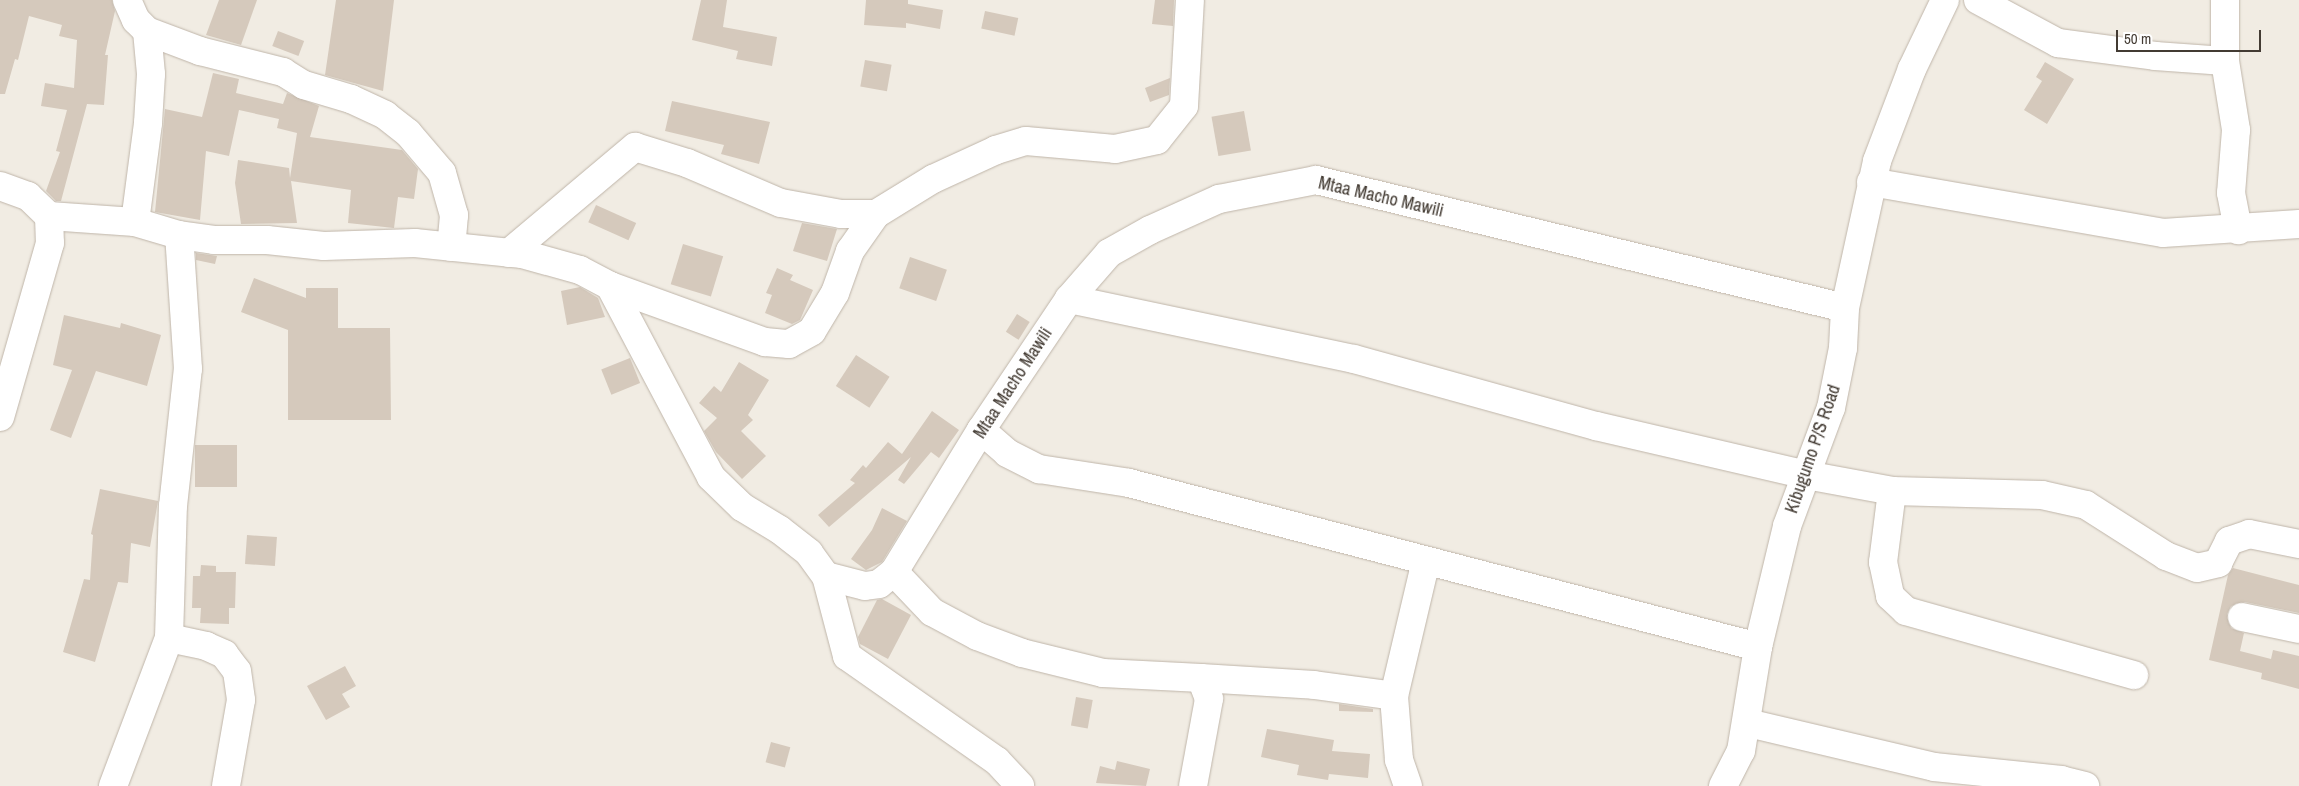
<!DOCTYPE html>
<style>
body{margin:0}
#map{position:relative;width:2299px;height:786px;overflow:hidden;background:#f1ece3;font-family:"Archivo Narrow",sans-serif}
div>[style]{position:absolute}
.building>*{inset:0;background:#d5c9bc;transform-origin:0 0}
.roads{filter:drop-shadow(0 0 1px #bfb5a9) drop-shadow(0 0 1px #bfb5a9)}
.minor>*{height:28px;margin:-14px;padding:0 14px;transform-origin:14px;border-radius:14px;background:#fff}
span{translate:-50% -50%;white-space:nowrap;text-align:center;line-height:1.15;-webkit-text-stroke:5px #fff;paint-order:stroke}
.street-label{font-size:18px;color:#433b33}
.scale{position:absolute;left:2116px;top:30px;width:145px;height:22px;box-sizing:border-box;border:2px solid #433b33;border-top:0;padding-left:6px;font-size:15px;line-height:18px;white-space:nowrap;color:#433b33;-webkit-text-stroke:4px #fff;paint-order:stroke}
</style>
<div id="map">
<div class="building">
<i style="clip-path:polygon(0 0,112px 0,115px 11px,105px 55px,108px 55px,104px 105px,87px 104px,61px 201px,56px 201px,46px 191px,60px 152px,56px 151px,67px 110px,41px 106px,45px 83px,74px 88px,77px 40px,59px 36px,62px 25px,29px 16px,18px 60px,15px 59px,5px 94px,0 94px)"></i>
<i style="clip-path:polygon(219px 0,257px 0,241px 45px,206px 35px)"></i>
<i style="clip-path:polygon(336px 0,394px 0,383px 91px,325px 75px)"></i>
<i style="clip-path:polygon(701px 0,727px 0,723px 27px,777px 37px,772px 66px,736px 59px,738px 51px,692px 40px)"></i>
<i style="clip-path:polygon(866px 0,908px 0,908px 4px,943px 10px,940px 29px,906px 23px,906px 28px,864px 25px)"></i>
<i style="clip-path:polygon(1155px 0,1174px 0,1173px 26px,1152px 24px)"></i>
<i style="left:985px;top:11px;width:34px;height:18px;rotate:12deg"></i>
<i style="left:278px;top:31px;width:28px;height:16px;rotate:21deg"></i>
<i style="left:865px;top:60px;width:27px;height:27px;rotate:10deg"></i>
<i style="clip-path:polygon(2045px 62px,2074px 79px,2047px 124px,2024px 110px,2042px 81px,2036px 77px)"></i>
<i style="clip-path:polygon(213px 73px,239px 79px,236px 93px,283px 104px,287px 93px,319px 106px,310px 137px,402px 150px,418px 169px,414px 199px,398px 197px,394px 228px,348px 223px,351px 190px,291px 181px,297px 223px,241px 224px,235px 183px,238px 160px,289px 168px,290px 178px,297px 133px,277px 128px,279px 119px,239px 110px,229px 156px,206px 151px,200px 220px,155px 212px,165px 109px,202px 117px)"></i>
<i style="clip-path:polygon(1170px 78px,1169px 95px,1150px 102px,1145px 88px)"></i>
<i style="clip-path:polygon(672px 101px,770px 122px,759px 164px,721px 154px,724px 145px,665px 131px)"></i>
<i style="left:1244px;top:111px;width:40px;height:33px;rotate:80deg"></i>
<i style="left:596px;top:205px;width:44px;height:19px;rotate:24deg"></i>
<i style="clip-path:polygon(802px 223px,837px 229px,827px 261px,793px 251px)"></i>
<i style="left:683px;top:244px;width:42px;height:42px;rotate:17deg"></i>
<i style="clip-path:polygon(196px 253px,217px 256px,215px 264px,196px 260px)"></i>
<i style="left:910px;top:257px;width:39px;height:33px;rotate:19deg"></i>
<i style="clip-path:polygon(777px 268px,793px 275px,790px 280px,813px 290px,800px 320px,792px 324px,765px 313px,772px 295px,766px 293px)"></i>
<i style="clip-path:polygon(254px 278px,306px 298px,306px 288px,338px 288px,338px 328px,390px 328px,391px 420px,288px 420px,288px 330px,241px 312px)"></i>
<i style="clip-path:polygon(580px 287px,598px 298px,605px 317px,567px 325px,561px 291px)"></i>
<i style="left:1017px;top:314px;width:15px;height:21px;rotate:32deg"></i>
<i style="clip-path:polygon(64px 315px,120px 328px,121px 323px,161px 335px,147px 386px,96px 371px,71px 438px,50px 430px,72px 370px,53px 365px)"></i>
<i style="left:856px;top:355px;width:40px;height:37px;rotate:33deg"></i>
<i style="left:630px;top:358px;width:27px;height:31px;rotate:68deg"></i>
<i style="clip-path:polygon(739px 362px,769px 380px,748px 415px,753px 420px,741px 431px,766px 456px,742px 479px,716px 452px,704px 431px,717px 418px,699px 403px,714px 386px,721px 392px)"></i>
<i style="clip-path:polygon(932px 411px,959px 430px,939px 458px,931px 452px,904px 484px,898px 480px,911px 457px,829px 527px,818px 515px,855px 483px,850px 480px,863px 465px,866px 468px,888px 442px,902px 454px)"></i>
<i style="left:195px;top:445px;width:42px;height:42px"></i>
<i style="clip-path:polygon(100px 489px,158px 501px,150px 547px,131px 543px,128px 583px,118px 582px,95px 662px,63px 652px,84px 579px,90px 580px,93px 535px,91px 534px)"></i>
<i style="clip-path:polygon(882px 508px,907px 521px,882px 562px,866px 570px,851px 559px,872px 530px)"></i>
<i style="left:247px;top:535px;width:30px;height:29px;rotate:4deg"></i>
<i style="clip-path:polygon(201px 565px,216px 566px,216px 572px,236px 572px,235px 608px,229px 608px,229px 624px,200px 623px,201px 608px,192px 608px,193px 576px,200px 576px)"></i>
<i style="clip-path:polygon(2233px 568px,2299px 585px,2299px 613px,2245px 602px,2231px 606px,2227px 614px,2231px 628px,2244px 633px,2240px 651px,2271px 659px,2273px 650px,2299px 656px,2299px 689px,2261px 679px,2262px 673px,2209px 660px,2228px 575px)"></i>
<i style="clip-path:polygon(882px 599px,911px 615px,888px 659px,860px 644px,858px 637px,877px 600px)"></i>
<i style="clip-path:polygon(345px 666px,356px 686px,342px 694px,350px 707px,326px 720px,307px 686px)"></i>
<i style="left:1076px;top:697px;width:17px;height:29px;rotate:10deg"></i>
<i style="clip-path:polygon(1339px 704px,1373px 709px,1373px 712px,1339px 711px)"></i>
<i style="clip-path:polygon(1267px 729px,1334px 740px,1332px 751px,1370px 754px,1368px 778px,1329px 774px,1328px 780px,1297px 775px,1299px 765px,1261px 757px)"></i>
<i style="left:771px;top:742px;width:20px;height:21px;rotate:15deg"></i>
<i style="clip-path:polygon(1117px 761px,1150px 769px,1146px 786px,1096px 783px,1100px 766px,1115px 770px)"></i>
</div>
<div class="roads">
<div class="minor">
<i style="left:127px;top:0;width:22px;rotate:66deg"></i>
<i style="left:136px;top:20px;width:16px;rotate:45deg"></i>
<i style="left:147px;top:31px;width:57px;rotate:20.7deg"></i>
<i style="left:200px;top:51px;width:86px;rotate:14.2deg"></i>
<i style="left:283px;top:72px;width:25px;rotate:32deg"></i>
<i style="left:304px;top:85px;width:49px;rotate:16.6deg"></i>
<i style="left:351px;top:99px;width:38px;rotate:25deg"></i>
<i style="left:385px;top:115px;width:29px;rotate:38deg"></i>
<i style="left:408px;top:133px;width:52px;rotate:49.6deg"></i>
<i style="left:442px;top:173px;width:44px;rotate:74.1deg"></i>
<i style="left:454px;top:215px;width:32px;rotate:95deg"></i>
<i style="left:1978px;top:0;width:91px;rotate:28.3deg"></i>
<i style="left:2058px;top:43px;width:98px;rotate:7.6deg"></i>
<i style="left:2155px;top:56px;width:70px;rotate:4.1deg"></i>
<i style="left:2225px;top:0;width:61px;rotate:90deg"></i>
<i style="left:2225px;top:61px;width:70px;rotate:80.9deg"></i>
<i style="left:2236px;top:130px;width:63px;rotate:94.5deg"></i>
<i style="left:2231px;top:193px;width:38px;rotate:79deg"></i>
<i style="left:1871px;top:182px;width:296px;rotate:9.9deg"></i>
<i style="left:2163px;top:233px;width:136px;rotate:-3.8deg"></i>
<i style="left:0;top:186px;width:30px;rotate:20deg"></i>
<i style="left:28px;top:196px;width:29px;rotate:44deg"></i>
<i style="left:49px;top:216px;width:27px;rotate:88deg"></i>
<i style="left:50px;top:243px;width:181px;rotate:106deg"></i>
<i style="left:49px;top:216px;width:86px;rotate:4deg"></i>
<i style="left:135px;top:222px;width:46px;rotate:16.5deg"></i>
<i style="left:179px;top:235px;width:35px;rotate:8deg"></i>
<i style="left:214px;top:240px;width:53px"></i>
<i style="left:267px;top:240px;width:57px;rotate:6deg"></i>
<i style="left:324px;top:246px;width:91px;rotate:-1.9deg"></i>
<i style="left:415px;top:243px;width:108px;rotate:5.9deg"></i>
<i style="left:522px;top:254px;width:60px;rotate:15.4deg"></i>
<i style="left:580px;top:270px;width:34px;rotate:28deg"></i>
<i style="left:610px;top:286px;width:216px;rotate:62.1deg"></i>
<i style="left:711px;top:477px;width:43px;rotate:44.1deg"></i>
<i style="left:742px;top:507px;width:44px;rotate:31.2deg"></i>
<i style="left:780px;top:530px;width:37px;rotate:38deg"></i>
<i style="left:809px;top:553px;width:29px;rotate:54deg"></i>
<i style="left:826px;top:576px;width:83px;rotate:75.3deg"></i>
<i style="left:847px;top:656px;width:183px;rotate:35deg"></i>
<i style="left:997px;top:761px;width:34px;rotate:47deg"></i>
<i style="left:135px;top:222px;width:100px;rotate:-82.5deg"></i>
<i style="left:148px;top:123px;width:49px;rotate:-86.5deg"></i>
<i style="left:151px;top:74px;width:43px;rotate:-95.3deg"></i>
<i style="left:509px;top:253px;width:165px;rotate:-40.1deg"></i>
<i style="left:635px;top:147px;width:54px;rotate:17.1deg"></i>
<i style="left:687px;top:163px;width:102px;rotate:23.1deg"></i>
<i style="left:781px;top:203px;width:61px;rotate:10.4deg"></i>
<i style="left:841px;top:214px;width:35px"></i>
<i style="left:610px;top:286px;width:165px;rotate:19.9deg"></i>
<i style="left:765px;top:342px;width:24px;rotate:5deg"></i>
<i style="left:789px;top:344px;width:26px;rotate:-29deg"></i>
<i style="left:812px;top:331px;width:44px;rotate:-58.8deg"></i>
<i style="left:835px;top:293px;width:45px;rotate:-70.3deg"></i>
<i style="left:850px;top:251px;width:45px;rotate:-54.9deg"></i>
<i style="left:876px;top:214px;width:67px;rotate:-31.6deg"></i>
<i style="left:933px;top:179px;width:69px;rotate:-24.7deg"></i>
<i style="left:996px;top:150px;width:31px;rotate:-17deg"></i>
<i style="left:1026px;top:141px;width:89px;rotate:5.1deg"></i>
<i style="left:1115px;top:149px;width:43px;rotate:-12.1deg"></i>
<i style="left:1157px;top:140px;width:43px;rotate:-51.5deg"></i>
<i style="left:1184px;top:106px;width:106px;rotate:-86.8deg"></i>
<i style="left:1069px;top:299px;width:291px;rotate:11.9deg"></i>
<i style="left:1354px;top:359px;width:251px;rotate:15.5deg"></i>
<i style="left:1596px;top:426px;width:216px;rotate:13.1deg"></i>
<i style="left:1806px;top:475px;width:87px;rotate:10.5deg"></i>
<i style="left:1892px;top:491px;width:150px;rotate:1.5deg"></i>
<i style="left:2042px;top:495px;width:45px;rotate:12.8deg"></i>
<i style="left:2086px;top:505px;width:95px;rotate:32.5deg"></i>
<i style="left:2166px;top:556px;width:33px;rotate:21deg"></i>
<i style="left:2197px;top:568px;width:22px;rotate:-13deg"></i>
<i style="left:2218px;top:563px;width:25px;rotate:-63deg"></i>
<i style="left:2229px;top:541px;width:21px;rotate:-19deg"></i>
<i style="left:2249px;top:534px;width:51px;rotate:11.3deg"></i>
<i style="left:981px;top:430px;width:35px;rotate:41deg"></i>
<i style="left:1007px;top:453px;width:36px;rotate:27deg"></i>
<i style="left:1039px;top:469px;width:91px;rotate:8.8deg"></i>
<i style="left:1129px;top:483px;width:650px;rotate:14.61deg"></i>
<i style="left:1892px;top:491px;width:72px;rotate:97.2deg"></i>
<i style="left:1883px;top:562px;width:35px;rotate:78deg"></i>
<i style="left:1890px;top:596px;width:22px;rotate:43deg"></i>
<i style="left:1906px;top:611px;width:237px;rotate:15.7deg"></i>
<i style="left:894px;top:572px;width:55px;rotate:46.5deg"></i>
<i style="left:932px;top:612px;width:51px;rotate:28.1deg"></i>
<i style="left:977px;top:636px;width:48px;rotate:20.7deg"></i>
<i style="left:1022px;top:653px;width:83px;rotate:13.9deg"></i>
<i style="left:1103px;top:673px;width:98px;rotate:2.9deg"></i>
<i style="left:1201px;top:678px;width:22px;rotate:69deg"></i>
<i style="left:1209px;top:699px;width:88px;rotate:100.4deg"></i>
<i style="left:826px;top:576px;width:40px;rotate:14.4deg"></i>
<i style="left:865px;top:586px;width:14px;rotate:-8deg"></i>
<i style="left:879px;top:584px;width:19px;rotate:-39deg"></i>
<i style="left:894px;top:572px;width:167px;rotate:-58.5deg"></i>
<i style="left:981px;top:430px;width:158px;rotate:-56.1deg"></i>
<i style="left:1069px;top:299px;width:61px;rotate:-49deg"></i>
<i style="left:1109px;top:253px;width:47px;rotate:-29.3deg"></i>
<i style="left:1150px;top:230px;width:76px;rotate:-24.2deg"></i>
<i style="left:1219px;top:199px;width:99px;rotate:-11.1deg"></i>
<i style="left:1316px;top:180px;width:544px;rotate:13.6deg"></i>
<i style="left:2242px;top:617px;width:58px;rotate:11.9deg"></i>
<i style="left:169px;top:638px;width:38px;rotate:12deg"></i>
<i style="left:206px;top:646px;width:20px;rotate:24deg"></i>
<i style="left:224px;top:654px;width:21px;rotate:53deg"></i>
<i style="left:237px;top:671px;width:29px;rotate:82deg"></i>
<i style="left:241px;top:700px;width:87px;rotate:99.9deg"></i>
<i style="left:1201px;top:678px;width:113px;rotate:3.5deg"></i>
<i style="left:1314px;top:685px;width:81px;rotate:7.8deg"></i>
<i style="left:1748px;top:723px;width:191px;rotate:13.3deg"></i>
<i style="left:1934px;top:767px;width:128px;rotate:5.8deg"></i>
<i style="left:2061px;top:780px;width:25px;rotate:14deg"></i>
<i style="left:113px;top:786px;width:158px;rotate:-69.3deg"></i>
<i style="left:169px;top:638px;width:132px;rotate:-88.3deg"></i>
<i style="left:173px;top:506px;width:138px;rotate:-83.8deg"></i>
<i style="left:188px;top:369px;width:134px;rotate:-93.8deg"></i>
<i style="left:1408px;top:786px;width:28px;rotate:-109deg"></i>
<i style="left:1399px;top:760px;width:64px;rotate:-94.5deg"></i>
<i style="left:1394px;top:696px;width:139px;rotate:-76.7deg"></i>
<i style="left:1723px;top:786px;width:39px;rotate:-63deg"></i>
<i style="left:1741px;top:751px;width:105px;rotate:-80.7deg"></i>
<i style="left:1758px;top:647px;width:124px;rotate:-76.5deg"></i>
<i style="left:1787px;top:526px;width:126px;rotate:-69.6deg"></i>
<i style="left:1831px;top:408px;width:61px;rotate:-78.7deg"></i>
<i style="left:1843px;top:348px;width:40px;rotate:-87.1deg"></i>
<i style="left:1845px;top:308px;width:150px;rotate:-77.7deg"></i>
<i style="left:1877px;top:161px;width:98px;rotate:-69.2deg"></i>
<i style="left:1912px;top:69px;width:76px;rotate:-64.4deg"></i>
</div>
</div>
<div class="street-label">
<span style="left:1381px;top:197px;rotate:13deg">Mtaa Macho Mawili</span>
<span style="left:1013px;top:383px;rotate:-57deg">Mtaa Macho Mawili</span>
<span style="left:1813px;top:449px;rotate:-71deg">Kibugumo P/S Road</span>
</div>
<div class="scale">50 m</div>
</div>
